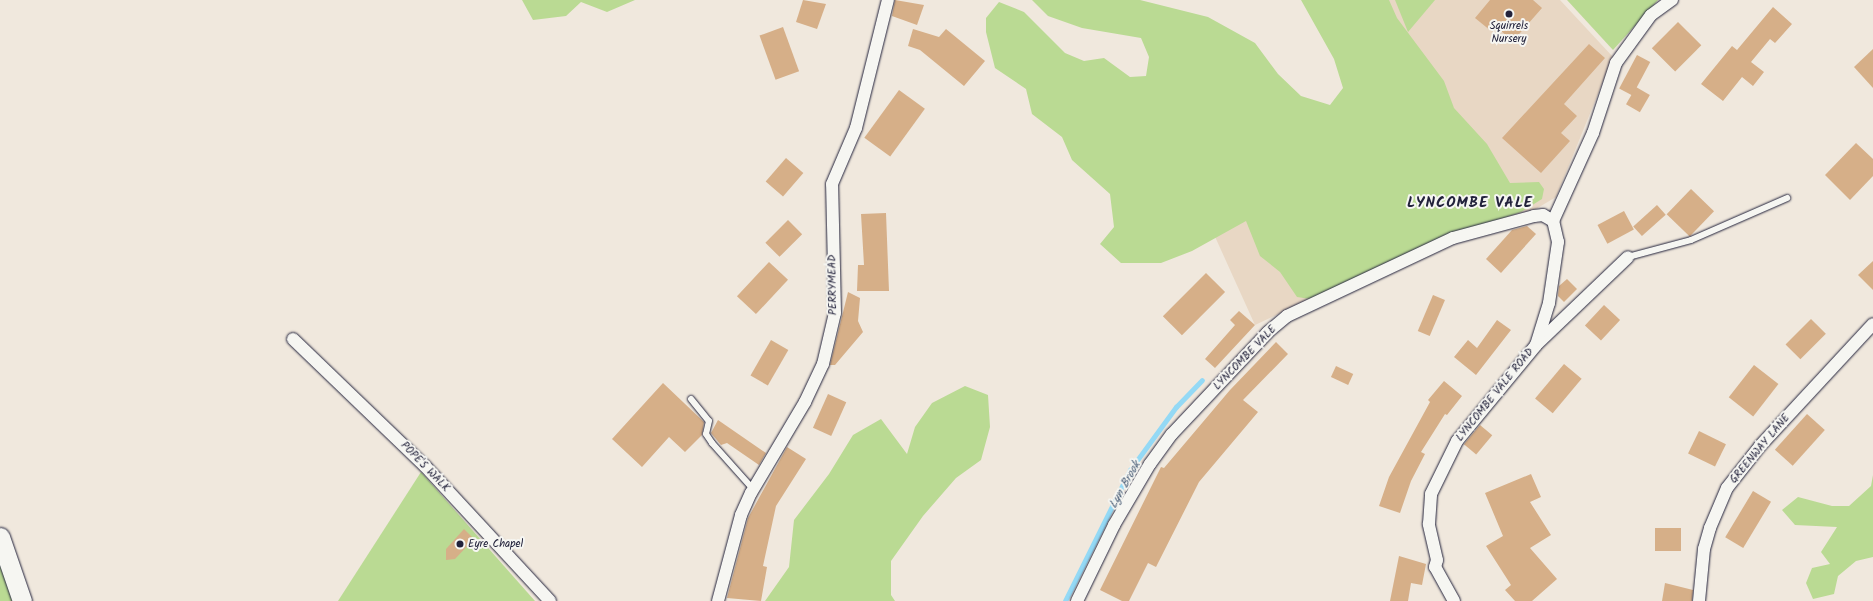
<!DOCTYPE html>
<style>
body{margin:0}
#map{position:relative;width:1873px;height:601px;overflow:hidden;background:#f0e8dd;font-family:Kalam,sans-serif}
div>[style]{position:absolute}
.built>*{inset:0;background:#e8d7c4}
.green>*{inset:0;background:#bada93}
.stream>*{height:4.5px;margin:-2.25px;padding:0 2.25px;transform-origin:2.25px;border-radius:2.25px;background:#94d9f5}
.building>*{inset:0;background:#d6af88;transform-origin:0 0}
.roads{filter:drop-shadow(0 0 1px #22223b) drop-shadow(0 0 1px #22223b)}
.lane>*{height:6px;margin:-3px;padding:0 3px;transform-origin:3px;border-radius:3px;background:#f6f6f2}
.street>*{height:12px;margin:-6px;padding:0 6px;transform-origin:6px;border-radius:6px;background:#f6f6f2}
.primary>*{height:19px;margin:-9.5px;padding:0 9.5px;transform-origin:9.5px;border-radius:9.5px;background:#f6f6f2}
.dots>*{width:11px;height:11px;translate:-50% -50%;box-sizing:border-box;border:2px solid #f6f6f2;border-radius:50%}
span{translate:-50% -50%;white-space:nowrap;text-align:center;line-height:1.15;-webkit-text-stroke:4px #f6f6f2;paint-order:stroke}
.poi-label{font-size:11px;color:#22223b}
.left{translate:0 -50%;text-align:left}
.street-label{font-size:11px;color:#22223b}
.water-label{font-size:12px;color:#445973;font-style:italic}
.district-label{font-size:15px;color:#22223b;font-weight:700;letter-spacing:1px}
</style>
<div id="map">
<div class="built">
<i style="clip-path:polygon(1341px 0,1560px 0,1613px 57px,1556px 197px,1524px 216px,1454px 231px,1255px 325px,1207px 219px,1369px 130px)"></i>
</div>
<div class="green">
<i style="clip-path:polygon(522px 0,635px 0,607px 12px,581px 2px,566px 16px,533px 20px)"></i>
<i style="clip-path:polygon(1032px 0,1140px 0,1208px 17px,1255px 43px,1278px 74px,1301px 96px,1330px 105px,1343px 88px,1334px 59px,1301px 0,1389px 0,1397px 18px,1444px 81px,1454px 108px,1487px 144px,1510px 183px,1539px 182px,1544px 189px,1542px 199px,1521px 212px,1458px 234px,1317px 300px,1297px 297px,1280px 272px,1260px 256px,1246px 221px,1192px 251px,1161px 263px,1121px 263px,1100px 244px,1114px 227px,1110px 194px,1072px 160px,1062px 137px,1032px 114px,1026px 89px,995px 68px,986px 32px,986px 18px,999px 2px,1024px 12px,1065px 53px,1084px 61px,1104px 58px,1130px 77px,1146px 76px,1149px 57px,1141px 38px,1082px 28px,1048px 16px)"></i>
<i style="clip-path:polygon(1395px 0,1435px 0,1408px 32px)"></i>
<i style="clip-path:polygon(1567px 0,1658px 0,1613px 50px)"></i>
<i style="clip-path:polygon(965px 386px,988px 395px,990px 427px,981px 460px,956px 478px,923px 516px,891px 561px,891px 595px,895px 601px,765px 601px,789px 567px,794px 520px,829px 474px,853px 435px,881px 419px,907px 454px,915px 427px,932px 403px)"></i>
<i style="clip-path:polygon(421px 472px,535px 601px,338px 601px)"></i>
<i style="clip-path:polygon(1873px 475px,1873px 557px,1856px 561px,1838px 576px,1834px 594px,1813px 599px,1806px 583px,1812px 568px,1830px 564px,1821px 552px,1837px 527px,1795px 525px,1782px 510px,1798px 497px,1832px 506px,1849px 506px,1871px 486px)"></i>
<i style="clip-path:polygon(0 559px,14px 601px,0 601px)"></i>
</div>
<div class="stream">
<i style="left:1065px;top:601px;width:146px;rotate:-63.6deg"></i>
<i style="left:1130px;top:470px;width:78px;rotate:-53.9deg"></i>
<i style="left:1176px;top:407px;width:37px;rotate:-46deg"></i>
</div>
<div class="building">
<i style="clip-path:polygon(803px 0,826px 4px,817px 29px,796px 22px)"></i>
<i style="clip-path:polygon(895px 0,924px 5px,917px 25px,892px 16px)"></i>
<i style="clip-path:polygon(1490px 0,1533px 0,1542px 8px,1513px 41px,1495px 26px,1491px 31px,1475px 18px)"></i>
<i style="clip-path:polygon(1773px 7px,1792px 24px,1775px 43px,1770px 39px,1751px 62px,1764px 72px,1753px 86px,1742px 77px,1723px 101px,1701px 84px,1732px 46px,1737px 50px)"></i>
<i style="left:1678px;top:22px;width:33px;height:37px;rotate:45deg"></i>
<i style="left:783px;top:27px;width:47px;height:25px;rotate:70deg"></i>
<i style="clip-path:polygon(913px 29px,939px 37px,946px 29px,985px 61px,964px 86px,920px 50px,908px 46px)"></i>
<i style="clip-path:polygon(1589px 44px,1605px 58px,1564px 104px,1577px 116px,1561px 133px,1570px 141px,1541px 173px,1502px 138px)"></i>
<i style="clip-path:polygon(1873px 49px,1873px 88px,1854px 67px)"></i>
<i style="left:1637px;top:55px;width:15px;height:38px;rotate:28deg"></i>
<i style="left:1636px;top:87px;width:16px;height:20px;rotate:30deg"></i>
<i style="left:899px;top:90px;width:32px;height:59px;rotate:36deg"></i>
<i style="clip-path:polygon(1856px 143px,1873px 159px,1873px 176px,1850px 200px,1825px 175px)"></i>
<i style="left:786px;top:158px;width:23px;height:31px;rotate:41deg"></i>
<i style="left:1691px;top:189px;width:32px;height:35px;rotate:44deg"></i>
<i style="left:1657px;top:205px;width:13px;height:32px;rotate:48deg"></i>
<i style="left:1624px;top:211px;width:21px;height:30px;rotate:62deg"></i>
<i style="clip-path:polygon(886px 213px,889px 291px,857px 291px,858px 265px,864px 265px,861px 214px)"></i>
<i style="left:788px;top:220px;width:20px;height:32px;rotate:45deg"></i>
<i style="clip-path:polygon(1527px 226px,1536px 234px,1501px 273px,1486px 259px,1512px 230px)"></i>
<i style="clip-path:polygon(1873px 261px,1873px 290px,1858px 275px)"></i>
<i style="left:769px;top:262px;width:26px;height:47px;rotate:43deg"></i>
<i style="left:1206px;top:273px;width:27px;height:61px;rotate:45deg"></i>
<i style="clip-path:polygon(1567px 279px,1577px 289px,1564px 302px,1558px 296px,1559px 286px)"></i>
<i style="clip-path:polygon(848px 292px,860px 298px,858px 321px,863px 332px,835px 365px,830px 365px)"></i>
<i style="left:1433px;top:295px;width:13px;height:39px;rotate:23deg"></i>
<i style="left:1604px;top:305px;width:22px;height:28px;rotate:43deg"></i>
<i style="clip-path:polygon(1239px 311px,1255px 325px,1215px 368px,1205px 359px,1235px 325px,1230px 320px)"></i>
<i style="left:1811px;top:319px;width:21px;height:36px;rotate:45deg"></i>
<i style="clip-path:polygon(1497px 320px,1511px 330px,1476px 375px,1454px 357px,1468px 340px,1477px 348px)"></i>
<i style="left:771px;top:340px;width:20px;height:41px;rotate:30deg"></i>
<i style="clip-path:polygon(1276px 342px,1288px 354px,1243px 400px,1258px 412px,1199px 482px,1156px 567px,1148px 563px,1129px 601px,1122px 601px,1100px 590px,1161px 467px,1164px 468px,1230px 390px)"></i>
<i style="left:1564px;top:364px;width:23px;height:45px;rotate:40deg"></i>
<i style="left:1754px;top:365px;width:31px;height:41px;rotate:38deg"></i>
<i style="left:1336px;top:366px;width:19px;height:12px;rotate:25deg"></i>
<i style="clip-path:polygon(1444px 381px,1462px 396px,1447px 415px,1445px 414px,1421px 452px,1425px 454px,1411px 481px,1400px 513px,1379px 506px,1389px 477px,1430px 402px,1428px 400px)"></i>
<i style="clip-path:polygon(663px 383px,704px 422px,702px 435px,685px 452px,669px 437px,642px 467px,612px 439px)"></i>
<i style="left:828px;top:394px;width:20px;height:37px;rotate:24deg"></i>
<i style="left:1807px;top:414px;width:24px;height:48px;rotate:42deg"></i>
<i style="clip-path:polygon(718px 420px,766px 453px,759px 465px,727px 443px,721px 445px,711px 433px)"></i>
<i style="left:1480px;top:425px;width:16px;height:25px;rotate:40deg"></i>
<i style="left:1699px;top:431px;width:30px;height:25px;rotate:26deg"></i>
<i style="clip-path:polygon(787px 447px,806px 459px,776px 506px,763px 566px,767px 567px,761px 601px,727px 598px,748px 518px)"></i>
<i style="clip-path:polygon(1531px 474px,1541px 497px,1530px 502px,1551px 535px,1530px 548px,1557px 579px,1532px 601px,1515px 601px,1505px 590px,1511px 585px,1486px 546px,1503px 536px,1485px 493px)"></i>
<i style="left:1753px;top:491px;width:21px;height:54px;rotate:31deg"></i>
<i style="left:1655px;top:528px;width:26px;height:23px"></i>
<i style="clip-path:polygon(464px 529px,474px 539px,455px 559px,446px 560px,446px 549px)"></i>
<i style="clip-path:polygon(1399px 556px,1426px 564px,1422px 585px,1411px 583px,1408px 601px,1390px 601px)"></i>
<i style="clip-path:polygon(1665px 583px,1693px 590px,1692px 601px,1662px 601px)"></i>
</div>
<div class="roads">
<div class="lane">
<i style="left:1628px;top:257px;width:65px;rotate:-15.1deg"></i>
<i style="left:1691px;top:240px;width:105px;rotate:-23.6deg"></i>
<i style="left:691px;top:399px;width:28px;rotate:51deg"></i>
<i style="left:709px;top:421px;width:13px;rotate:103deg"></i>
<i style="left:706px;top:434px;width:11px;rotate:56deg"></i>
<i style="left:712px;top:443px;width:62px;rotate:48.3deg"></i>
</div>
<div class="street">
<i style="left:293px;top:339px;width:183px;rotate:43.9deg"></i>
<i style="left:425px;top:466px;width:184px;rotate:47.2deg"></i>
<i style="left:1536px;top:345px;width:127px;rotate:-43.7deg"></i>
<i style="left:718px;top:601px;width:89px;rotate:-75deg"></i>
<i style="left:741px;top:515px;width:24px;rotate:-66deg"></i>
<i style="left:751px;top:493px;width:106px;rotate:-59.3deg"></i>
<i style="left:805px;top:402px;width:42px;rotate:-64.7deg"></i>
<i style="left:823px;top:364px;width:52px;rotate:-76.8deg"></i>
<i style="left:835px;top:313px;width:129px;rotate:-91.3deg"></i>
<i style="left:832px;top:184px;width:61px;rotate:-66.8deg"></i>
<i style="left:856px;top:128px;width:132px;rotate:-76deg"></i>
<i style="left:1077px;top:601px;width:85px;rotate:-64deg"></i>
<i style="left:1114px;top:525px;width:71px;rotate:-59.5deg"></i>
<i style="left:1150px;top:464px;width:37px;rotate:-54deg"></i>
<i style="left:1172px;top:434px;width:140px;rotate:-46.7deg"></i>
<i style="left:1268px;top:332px;width:25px;rotate:-40deg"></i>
<i style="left:1287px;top:316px;width:183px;rotate:-25.2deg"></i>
<i style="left:1453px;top:238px;width:84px;rotate:-15.2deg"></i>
<i style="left:1534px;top:216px;width:9px;rotate:-6deg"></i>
<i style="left:1543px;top:215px;width:12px;rotate:31deg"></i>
<i style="left:1454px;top:601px;width:39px;rotate:-119deg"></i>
<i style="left:1435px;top:567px;width:7px;rotate:-74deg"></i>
<i style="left:1437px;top:560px;width:37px;rotate:-103deg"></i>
<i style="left:1429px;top:524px;width:30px;rotate:-86deg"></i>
<i style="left:1431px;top:494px;width:59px;rotate:-63.9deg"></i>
<i style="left:1457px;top:441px;width:124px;rotate:-50.5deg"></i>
<i style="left:1536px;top:345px;width:44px;rotate:-72.8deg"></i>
<i style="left:1549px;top:303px;width:62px;rotate:-81.6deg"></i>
<i style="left:1558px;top:242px;width:22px;rotate:-103deg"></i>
<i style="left:1553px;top:221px;width:97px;rotate:-65.6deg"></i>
<i style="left:1593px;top:133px;width:74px;rotate:-71.8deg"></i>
<i style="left:1616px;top:63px;width:59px;rotate:-53.9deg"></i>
<i style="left:1651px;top:15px;width:26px;rotate:-36deg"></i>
<i style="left:1699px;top:601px;width:52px;rotate:-84.5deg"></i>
<i style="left:1704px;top:549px;width:22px;rotate:-74deg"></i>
<i style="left:1710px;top:528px;width:43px;rotate:-67deg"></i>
<i style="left:1727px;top:488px;width:53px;rotate:-51.8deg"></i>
<i style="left:1760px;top:446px;width:166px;rotate:-47.2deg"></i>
</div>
<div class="primary">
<i style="left:0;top:537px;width:68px;rotate:71deg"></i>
</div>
</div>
<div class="dots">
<i style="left:1509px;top:14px;background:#22223b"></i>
<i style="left:460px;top:544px;background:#22223b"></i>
</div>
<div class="poi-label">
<span style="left:1509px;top:33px">Squirrels<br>Nursery</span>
<span class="left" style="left:468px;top:544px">Eyre Chapel</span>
</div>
<div class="street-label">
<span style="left:833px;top:285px;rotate:-91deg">PERRYMEAD</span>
<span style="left:1245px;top:358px;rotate:-46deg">LYNCOMBE VALE</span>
<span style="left:1495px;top:395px;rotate:-51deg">LYNCOMBE VALE ROAD</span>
<span style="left:1760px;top:449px;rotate:-50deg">GREENWAY LANE</span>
<span style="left:425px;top:467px;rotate:46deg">POPE'S WALK</span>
</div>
<div class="water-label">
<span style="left:1125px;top:485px;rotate:-61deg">Lyn Brook</span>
</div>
<div class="district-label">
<span style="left:1470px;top:204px">LYNCOMBE VALE</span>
</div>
</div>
